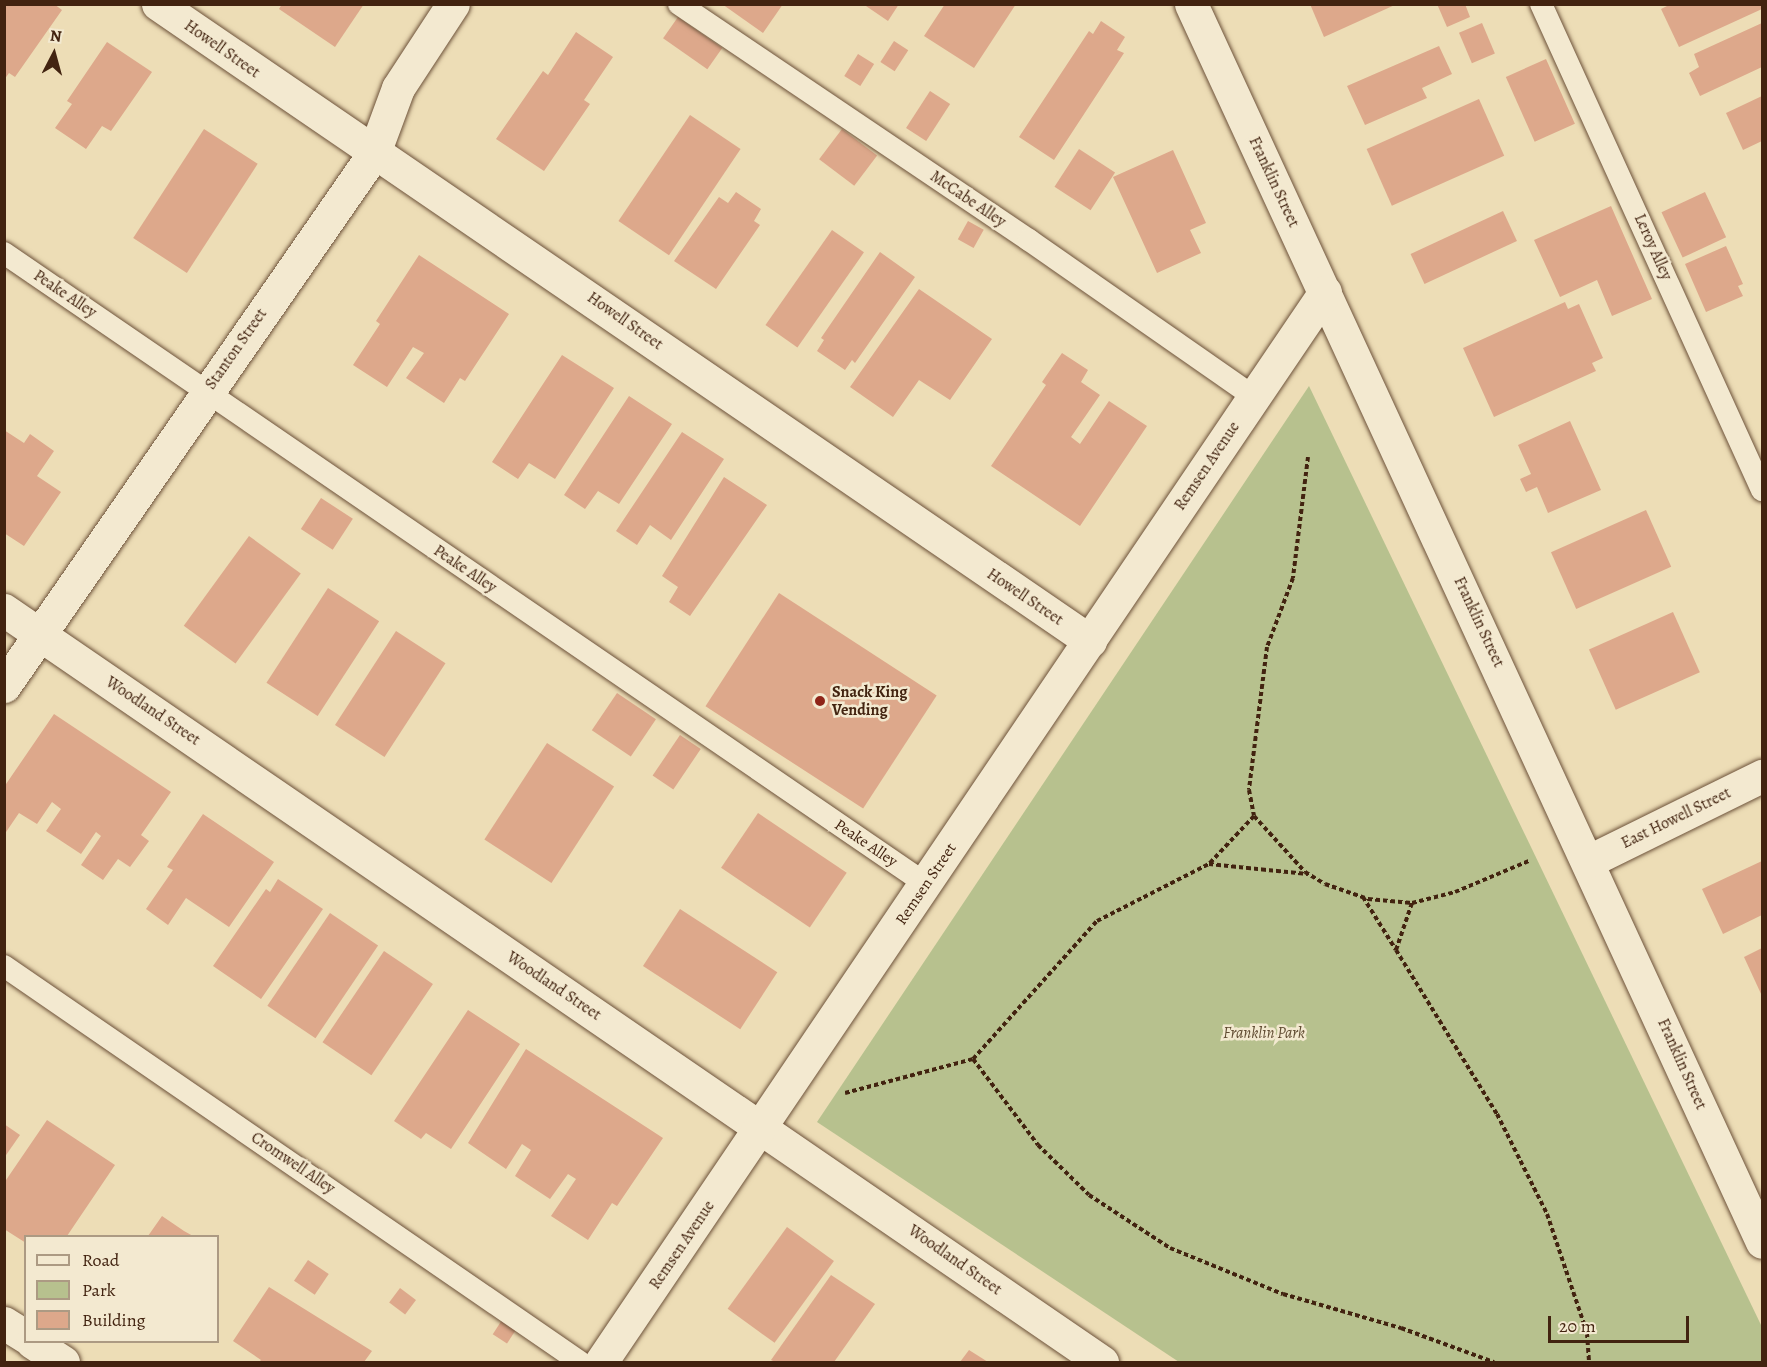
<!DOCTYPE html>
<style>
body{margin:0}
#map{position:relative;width:1767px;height:1367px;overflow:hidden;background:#edddb6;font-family:Alegreya,serif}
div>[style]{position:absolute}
.green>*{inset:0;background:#b7c18e}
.building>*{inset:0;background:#dda88b;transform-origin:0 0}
.path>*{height:4px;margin-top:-2px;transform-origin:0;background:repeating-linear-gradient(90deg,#422310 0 4.5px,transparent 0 7.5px)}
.roads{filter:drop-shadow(0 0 2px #6d523a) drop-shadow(0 0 2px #6d523a)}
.service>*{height:22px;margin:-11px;padding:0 11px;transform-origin:11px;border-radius:11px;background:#f3e9d0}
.minor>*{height:33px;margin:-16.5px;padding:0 16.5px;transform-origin:16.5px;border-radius:16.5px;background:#f3e9d0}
.dots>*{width:16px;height:16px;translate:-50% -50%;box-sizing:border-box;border:3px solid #f3e9d0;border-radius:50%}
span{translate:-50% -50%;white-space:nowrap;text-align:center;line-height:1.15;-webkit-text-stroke:5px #f3e9d0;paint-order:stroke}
.street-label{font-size:16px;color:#422310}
.poi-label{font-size:16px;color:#422310;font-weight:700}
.left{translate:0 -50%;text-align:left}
.park-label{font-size:16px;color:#5f4a30;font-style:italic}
.frame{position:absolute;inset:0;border:6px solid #422310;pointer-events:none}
.legend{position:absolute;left:24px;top:1235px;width:195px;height:108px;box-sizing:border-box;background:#f3e9d0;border:2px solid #ac9a83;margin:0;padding:8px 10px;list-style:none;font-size:18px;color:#422310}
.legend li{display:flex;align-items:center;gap:12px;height:30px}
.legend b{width:30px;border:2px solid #ac9a83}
.north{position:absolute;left:24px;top:24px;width:60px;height:60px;-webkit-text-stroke:4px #f3e9d0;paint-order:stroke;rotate:6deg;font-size:16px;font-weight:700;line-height:24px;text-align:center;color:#422310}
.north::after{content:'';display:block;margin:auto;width:21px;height:27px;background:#422310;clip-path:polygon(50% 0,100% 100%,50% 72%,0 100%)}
.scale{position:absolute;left:1548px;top:1316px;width:141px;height:27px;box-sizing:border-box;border:3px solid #422310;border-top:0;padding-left:8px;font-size:18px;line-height:21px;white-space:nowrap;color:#422310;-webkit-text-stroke:4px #f3e9d0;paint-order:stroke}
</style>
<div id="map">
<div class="green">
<i style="clip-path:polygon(1309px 386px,1762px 1327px,1762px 1362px,1179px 1362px,817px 1122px)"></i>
</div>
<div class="building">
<i style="clip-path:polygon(4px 4px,54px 4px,62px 10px,15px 77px,9px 73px,4px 80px)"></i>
<i style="clip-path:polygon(282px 4px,364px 4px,335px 47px,279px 9px)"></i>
<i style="clip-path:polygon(722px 4px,783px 4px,763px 33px)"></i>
<i style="clip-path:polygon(863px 4px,899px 4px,888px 21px)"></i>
<i style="clip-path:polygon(945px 4px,1016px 4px,974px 68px,924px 36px)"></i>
<i style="clip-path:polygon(1310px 4px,1397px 4px,1324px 37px)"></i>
<i style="clip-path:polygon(1437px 4px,1465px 4px,1470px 17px,1447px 27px)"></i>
<i style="clip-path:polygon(1671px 4px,1762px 4px,1762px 9px,1679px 47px,1661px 9px)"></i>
<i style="left:678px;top:17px;width:54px;height:26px;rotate:35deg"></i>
<i style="clip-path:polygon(1101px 21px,1125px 37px,1117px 50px,1124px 53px,1054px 160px,1019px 137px,1089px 31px,1093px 34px)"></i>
<i style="left:1482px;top:23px;width:33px;height:25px;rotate:67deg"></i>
<i style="clip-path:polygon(1762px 23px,1762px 67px,1700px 96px,1689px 73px,1699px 67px,1694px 54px)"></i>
<i style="clip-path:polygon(576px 32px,613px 57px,584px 100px,590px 104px,544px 171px,496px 139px,543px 71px,548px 75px)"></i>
<i style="left:894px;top:41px;width:17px;height:25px;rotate:33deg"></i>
<i style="clip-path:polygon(107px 42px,152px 72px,111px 131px,102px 126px,86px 149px,55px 128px,72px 104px,67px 101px)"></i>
<i style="clip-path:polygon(1439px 46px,1452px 74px,1422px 88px,1427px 98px,1365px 125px,1347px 86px)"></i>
<i style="left:858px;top:54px;width:19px;height:26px;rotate:32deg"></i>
<i style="left:1546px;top:59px;width:71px;height:44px;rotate:66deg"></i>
<i style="left:930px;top:91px;width:24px;height:44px;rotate:33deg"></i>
<i style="clip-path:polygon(1762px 96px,1762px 141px,1743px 150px,1726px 113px)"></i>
<i style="left:1479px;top:99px;width:62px;height:123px;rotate:66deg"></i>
<i style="left:690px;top:115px;width:61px;height:128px;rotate:34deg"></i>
<i style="left:204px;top:129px;width:64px;height:130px;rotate:33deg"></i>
<i style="left:842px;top:129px;width:44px;height:38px;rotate:37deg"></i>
<i style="left:1079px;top:149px;width:43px;height:45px;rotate:33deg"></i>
<i style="clip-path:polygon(1173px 150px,1206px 223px,1190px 230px,1201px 253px,1157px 273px,1113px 177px)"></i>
<i style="clip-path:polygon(736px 192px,761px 209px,754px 221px,760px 225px,716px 289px,674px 261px,719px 197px,728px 203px)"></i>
<i style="left:1705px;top:192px;width:50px;height:48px;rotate:65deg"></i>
<i style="clip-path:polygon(1611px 206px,1652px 299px,1612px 316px,1597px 280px,1560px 297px,1534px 240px)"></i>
<i style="left:1503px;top:211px;width:33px;height:102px;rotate:65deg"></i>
<i style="left:968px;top:221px;width:18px;height:21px;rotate:29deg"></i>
<i style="left:832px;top:230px;width:39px;height:116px;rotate:35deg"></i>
<i style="clip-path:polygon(1726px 246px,1743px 284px,1738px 286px,1743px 296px,1706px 312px,1685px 264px)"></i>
<i style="clip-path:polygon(880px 252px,915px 277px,855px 363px,852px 360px,845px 370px,817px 351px,824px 340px,821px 338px)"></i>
<i style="clip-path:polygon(419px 255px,509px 314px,465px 381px,460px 378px,444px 403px,406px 378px,424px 353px,413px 347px,387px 387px,353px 365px,380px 324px,376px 321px)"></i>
<i style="clip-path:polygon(919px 289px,992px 339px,950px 400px,919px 380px,893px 417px,850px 387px)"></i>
<i style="clip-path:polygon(1565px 302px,1568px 309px,1579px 304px,1603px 358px,1592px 363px,1596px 371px,1494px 417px,1463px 348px)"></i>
<i style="clip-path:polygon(1062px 353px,1088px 370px,1081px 382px,1100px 395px,1071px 437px,1080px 444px,1109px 401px,1147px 426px,1080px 526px,991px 466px,1046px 385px,1042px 382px)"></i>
<i style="clip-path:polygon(562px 355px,614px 388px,555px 479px,529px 463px,518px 479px,492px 462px)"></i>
<i style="clip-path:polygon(629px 396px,672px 424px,619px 504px,598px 491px,585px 509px,564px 495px)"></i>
<i style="clip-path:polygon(1570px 421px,1601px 490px,1548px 513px,1537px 487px,1526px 492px,1520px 479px,1531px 474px,1518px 445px)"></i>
<i style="clip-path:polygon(4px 430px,24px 443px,30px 434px,54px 451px,37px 476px,61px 492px,24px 546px,4px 533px)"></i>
<i style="clip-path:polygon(682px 432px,724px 459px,671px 540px,650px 525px,637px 545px,616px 531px)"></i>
<i style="clip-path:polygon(724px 477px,767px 505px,690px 616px,669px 602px,678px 587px,662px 576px)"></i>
<i style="left:321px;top:498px;width:38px;height:37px;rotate:33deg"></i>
<i style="left:1646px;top:510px;width:62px;height:104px;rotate:66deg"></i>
<i style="left:249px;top:536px;width:64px;height:111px;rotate:36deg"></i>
<i style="left:328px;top:588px;width:61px;height:113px;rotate:33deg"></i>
<i style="left:779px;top:593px;width:188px;height:135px;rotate:33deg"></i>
<i style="left:1673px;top:612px;width:66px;height:92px;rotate:66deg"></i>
<i style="left:396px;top:631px;width:59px;height:112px;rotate:33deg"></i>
<i style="left:617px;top:693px;width:47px;height:45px;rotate:34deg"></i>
<i style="clip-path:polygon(54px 714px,171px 792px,141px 835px,149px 841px,130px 867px,118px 859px,103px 880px,81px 865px,101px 836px,96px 832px,81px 854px,46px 831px,61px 809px,52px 802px,37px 824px,19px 813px,4px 835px,4px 787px)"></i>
<i style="left:680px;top:735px;width:25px;height:49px;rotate:34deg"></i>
<i style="left:547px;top:743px;width:80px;height:115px;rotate:33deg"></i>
<i style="left:758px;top:813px;width:107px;height:66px;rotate:34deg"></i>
<i style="clip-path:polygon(203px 814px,274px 862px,229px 927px,186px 898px,168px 925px,146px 909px,173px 870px,167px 867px)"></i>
<i style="clip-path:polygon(1762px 861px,1762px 915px,1723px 934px,1702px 889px)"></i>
<i style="clip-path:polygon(278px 879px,323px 909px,261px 999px,213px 966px,266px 889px,270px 892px)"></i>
<i style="left:680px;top:909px;width:116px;height:68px;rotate:33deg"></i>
<i style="left:330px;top:913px;width:58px;height:112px;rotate:34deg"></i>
<i style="clip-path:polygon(1762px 948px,1762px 996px,1744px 957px)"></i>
<i style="left:384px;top:951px;width:59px;height:110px;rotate:34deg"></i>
<i style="clip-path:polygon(468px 1010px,520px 1044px,451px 1149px,426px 1133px,421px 1139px,394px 1121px)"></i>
<i style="clip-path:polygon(526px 1049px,663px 1138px,617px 1206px,612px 1203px,588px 1240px,551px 1216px,576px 1179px,568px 1174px,550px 1199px,515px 1176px,531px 1150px,522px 1144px,506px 1169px,468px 1143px)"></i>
<i style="clip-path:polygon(47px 1120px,115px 1165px,67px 1236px,26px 1236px,26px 1243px,4px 1229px,4px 1183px)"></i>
<i style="clip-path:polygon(4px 1124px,20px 1135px,4px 1158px)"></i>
<i style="clip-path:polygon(162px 1216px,184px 1231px,193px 1236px,148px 1236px)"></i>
<i style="left:787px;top:1227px;width:58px;height:101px;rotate:36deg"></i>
<i style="left:308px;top:1260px;width:25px;height:25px;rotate:34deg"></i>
<i style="clip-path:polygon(831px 1275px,875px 1304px,834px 1362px,775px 1362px,771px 1360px)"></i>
<i style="clip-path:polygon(269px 1287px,372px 1351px,364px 1362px,259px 1362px,261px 1360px,233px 1341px)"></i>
<i style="left:400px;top:1288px;width:20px;height:18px;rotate:37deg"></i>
<i style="left:502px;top:1320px;width:17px;height:17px;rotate:33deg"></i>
<i style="clip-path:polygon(969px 1350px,988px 1362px,960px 1362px)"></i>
</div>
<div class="path">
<i style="left:1308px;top:457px;width:122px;rotate:97.1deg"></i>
<i style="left:1293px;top:578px;width:74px;rotate:110.6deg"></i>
<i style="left:1267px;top:647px;width:144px;rotate:97.2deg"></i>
<i style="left:1249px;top:790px;width:26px;rotate:79deg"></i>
<i style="left:1254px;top:816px;width:76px;rotate:47.7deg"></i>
<i style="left:1305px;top:872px;width:23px;rotate:31deg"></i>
<i style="left:1325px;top:884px;width:46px;rotate:19.2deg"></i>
<i style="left:1368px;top:899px;width:44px;rotate:5.2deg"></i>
<i style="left:1412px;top:903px;width:44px;rotate:-14.3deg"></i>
<i style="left:1455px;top:892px;width:82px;rotate:-22.8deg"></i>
<i style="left:1254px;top:816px;width:66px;rotate:133.2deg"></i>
<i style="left:1209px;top:864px;width:99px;rotate:5.8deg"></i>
<i style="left:1363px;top:897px;width:62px;rotate:58.1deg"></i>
<i style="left:1396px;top:950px;width:50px;rotate:-71.2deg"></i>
<i style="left:1396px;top:950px;width:193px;rotate:58.4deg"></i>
<i style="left:1497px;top:1114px;width:112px;rotate:63.4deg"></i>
<i style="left:1547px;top:1214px;width:126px;rotate:71.4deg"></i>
<i style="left:1587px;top:1333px;width:29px;rotate:86deg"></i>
<i style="left:973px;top:1059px;width:186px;rotate:-48.1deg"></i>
<i style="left:1097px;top:921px;width:126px;rotate:-27deg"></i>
<i style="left:845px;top:1093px;width:132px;rotate:-14.9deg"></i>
<i style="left:973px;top:1059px;width:108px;rotate:52.9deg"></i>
<i style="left:1038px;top:1145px;width:71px;rotate:44.4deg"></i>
<i style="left:1089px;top:1195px;width:97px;rotate:33.2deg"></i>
<i style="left:1170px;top:1248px;width:122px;rotate:22.2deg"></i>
<i style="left:1283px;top:1294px;width:123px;rotate:16.1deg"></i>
<i style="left:1401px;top:1328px;width:99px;rotate:20.1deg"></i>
</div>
<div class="roads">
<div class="service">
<i style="left:679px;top:4px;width:422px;rotate:34deg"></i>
<i style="left:1029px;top:240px;width:274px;rotate:34.9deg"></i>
<i style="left:1541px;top:4px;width:534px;rotate:65.55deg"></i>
<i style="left:4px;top:253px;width:1117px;rotate:34.39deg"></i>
<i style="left:4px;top:966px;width:699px;rotate:34.51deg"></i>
</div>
<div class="minor">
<i style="left:158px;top:4px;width:1129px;rotate:34.35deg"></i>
<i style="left:1191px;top:4px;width:1363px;rotate:65.24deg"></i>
<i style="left:4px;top:610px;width:1331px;rotate:34.41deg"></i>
<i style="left:4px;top:686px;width:649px;rotate:-55.23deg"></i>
<i style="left:374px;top:153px;width:69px;rotate:-69.7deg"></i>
<i style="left:398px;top:88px;width:100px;rotate:-56.8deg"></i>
<i style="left:1589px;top:861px;width:193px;rotate:-26.2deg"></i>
<i style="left:4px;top:1323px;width:26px;rotate:32deg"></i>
<i style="left:32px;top:1342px;width:37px;rotate:33deg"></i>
<i style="left:601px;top:1362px;width:1292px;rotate:-55.92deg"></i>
</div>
</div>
<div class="dots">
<i style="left:820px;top:701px;background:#8f2418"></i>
</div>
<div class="street-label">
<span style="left:222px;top:49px;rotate:35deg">Howell Street</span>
<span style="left:1274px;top:182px;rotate:65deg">Franklin Street</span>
<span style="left:968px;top:199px;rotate:34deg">McCabe Alley</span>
<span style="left:1653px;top:247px;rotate:66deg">Leroy Alley</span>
<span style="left:65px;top:294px;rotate:34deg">Peake Alley</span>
<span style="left:625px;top:321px;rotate:35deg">Howell Street</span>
<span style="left:236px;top:349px;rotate:-55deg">Stanton Street</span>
<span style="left:1207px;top:466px;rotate:-56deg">Remsen Avenue</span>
<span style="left:465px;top:569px;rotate:34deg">Peake Alley</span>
<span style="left:1025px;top:597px;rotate:34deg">Howell Street</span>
<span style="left:1479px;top:622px;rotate:65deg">Franklin Street</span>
<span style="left:153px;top:711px;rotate:34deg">Woodland Street</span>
<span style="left:1676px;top:818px;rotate:-26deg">East Howell Street</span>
<span style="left:866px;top:843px;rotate:34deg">Peake Alley</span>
<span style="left:926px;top:884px;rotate:-56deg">Remsen Street</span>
<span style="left:554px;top:986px;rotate:34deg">Woodland Street</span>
<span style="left:1682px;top:1064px;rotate:66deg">Franklin Street</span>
<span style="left:293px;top:1163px;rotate:34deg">Cromwell Alley</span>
<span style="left:682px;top:1245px;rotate:-56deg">Remsen Avenue</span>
<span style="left:955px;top:1260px;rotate:35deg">Woodland Street</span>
</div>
<div class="poi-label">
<span class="left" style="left:832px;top:701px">Snack King<br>Vending</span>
</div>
<div class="park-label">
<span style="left:1264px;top:1033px">Franklin Park</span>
</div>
<div class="frame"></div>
<ul class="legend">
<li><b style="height:8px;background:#f3e9d0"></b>Road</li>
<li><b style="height:16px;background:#b7c18e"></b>Park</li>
<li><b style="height:16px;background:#dda88b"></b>Building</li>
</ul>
<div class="north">N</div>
<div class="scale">20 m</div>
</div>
